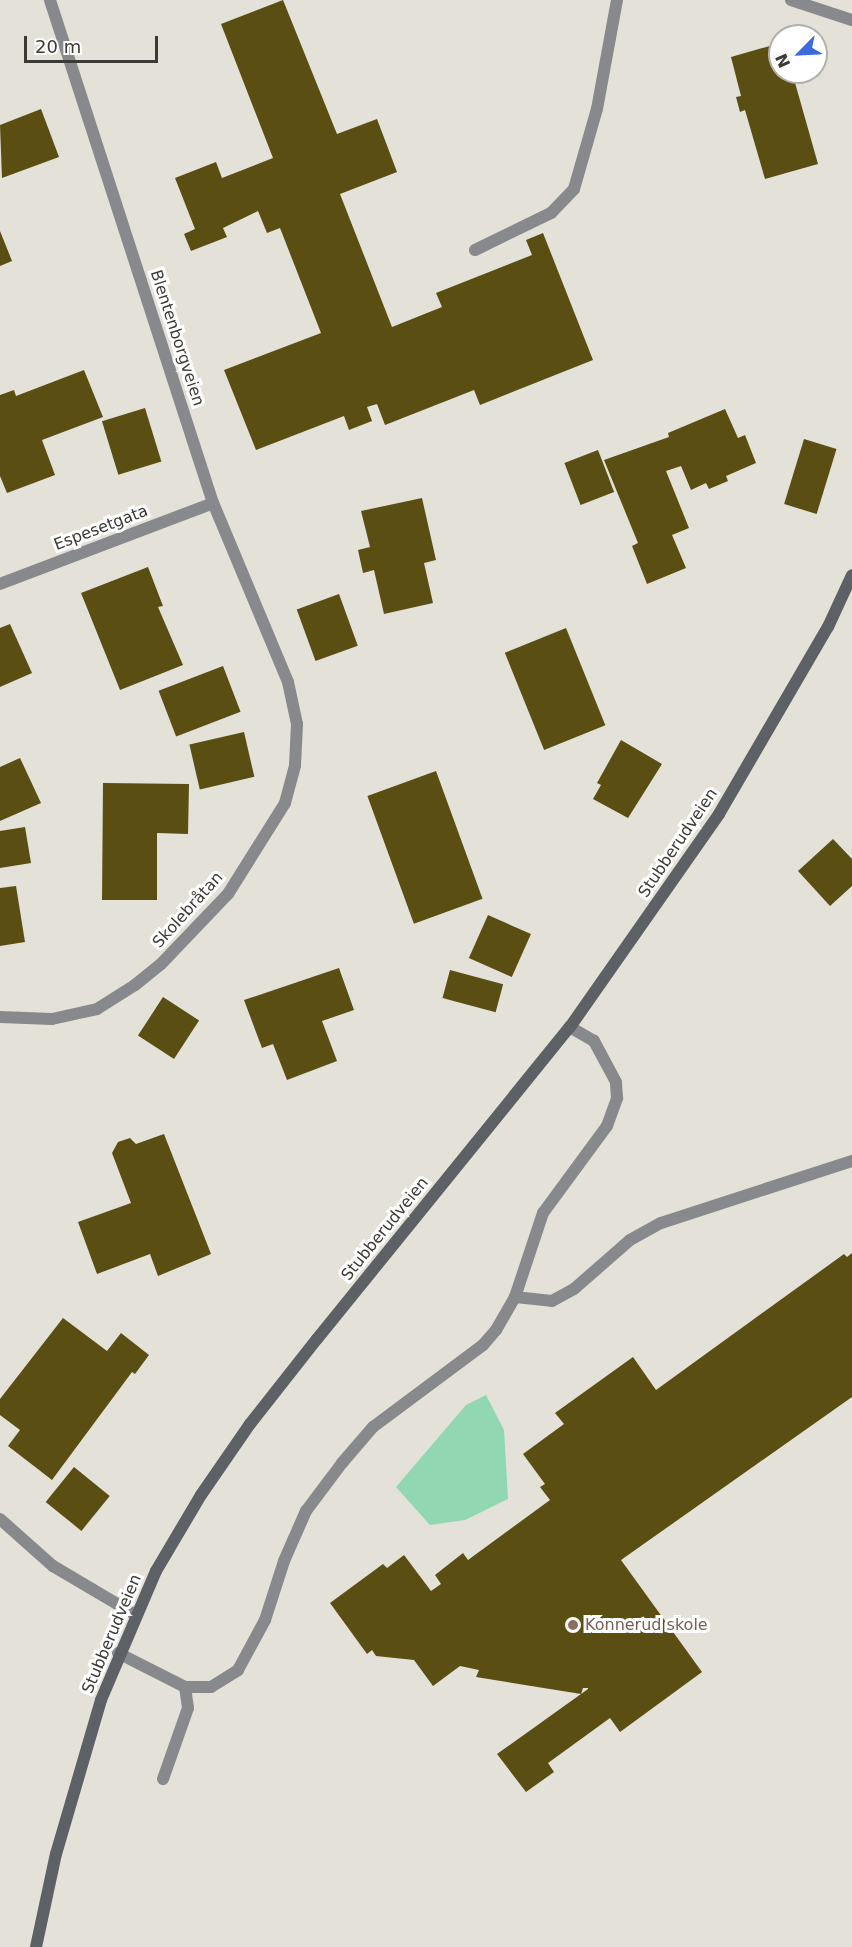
<!DOCTYPE html>
<meta charset="utf-8">
<style>
body{margin:0}
#map{position:relative;width:852px;height:1947px;overflow:hidden;background:#e3e1d8;font-family:"DejaVu Sans",sans-serif}
div>[style]{position:absolute}
.green>*{inset:0;background:#91d7b2}
.building>*{inset:0;background:#5a4e12;transform-origin:0 0}
.service>*{height:12px;margin:-6px;padding:0 6px;transform-origin:6px;border-radius:6px;background:#87898d}
.minor>*{height:12px;margin:-6px;padding:0 6px;transform-origin:6px;border-radius:6px;background:#87898d}
.secondary>*{height:12px;margin:-6px;padding:0 6px;transform-origin:6px;border-radius:6px;background:#5d6065}
.dots>*{width:16px;height:16px;translate:-50% -50%;box-sizing:border-box;border:3px solid #fff;border-radius:50%}
span{translate:-50% -50%;white-space:nowrap;text-align:center;line-height:1.15;-webkit-text-stroke:6px #fff;paint-order:stroke}
.street-label{font-size:16px;color:#3b3a37}
.education-label{font-size:16px;color:#785e54}
.left{translate:0 -50%;text-align:left}
.north{position:absolute;left:768px;top:24px;width:60px;height:60px;box-sizing:border-box;background:#fff;border:2px solid #b1b0af;border-radius:50%;rotate:246deg;font-size:16px;font-weight:700;line-height:24px;text-align:center;color:#3b3a37}
.north::after{content:'';display:block;margin:auto;width:21px;height:27px;background:#3b6bdc;clip-path:polygon(50% 0,100% 100%,50% 72%,0 100%)}
.scale{position:absolute;left:24px;top:36px;width:134px;height:27px;box-sizing:border-box;border:3px solid #3b3a37;border-top:0;padding-left:8px;font-size:18px;line-height:21px;white-space:nowrap;color:#3b3a37;-webkit-text-stroke:4px #fff;paint-order:stroke}
</style>
<div id="map">
<div class="green">
<i style="clip-path:polygon(486px 1395px,504px 1430px,508px 1499px,465px 1520px,430px 1525px,396px 1487px,466px 1405px)"></i>
</div>
<div class="building">
<i style="clip-path:polygon(283px 0,337px 134px,377px 119px,397px 172px,340px 194px,392px 327px,442px 307px,436px 293px,532px 255px,526px 240px,543px 233px,593px 360px,480px 405px,474px 390px,385px 425px,377px 404px,367px 407px,372px 421px,349px 430px,344px 416px,256px 450px,224px 370px,321px 333px,280px 228px,267px 233px,258px 211px,223px 228px,227px 237px,191px 251px,184px 234px,195px 229px,175px 178px,216px 162px,222px 178px,273px 158px,221px 24px)"></i>
<i style="clip-path:polygon(780px 43px,780px 72px,792px 72px,818px 164px,765px 179px,745px 110px,740px 112px,736px 97px,741px 96px,731px 57px)"></i>
<i style="clip-path:polygon(41px 109px,59px 157px,2px 178px,0 125px)"></i>
<i style="clip-path:polygon(0 231px,12px 261px,0 266px)"></i>
<i style="clip-path:polygon(84px 370px,103px 417px,42px 440px,55px 475px,7px 493px,0 476px,0 395px,14px 390px,16px 396px)"></i>
<i style="left:145px;top:408px;width:56px;height:45px;rotate:73deg"></i>
<i style="clip-path:polygon(725px 409px,738px 438px,745px 435px,756px 463px,726px 476px,728px 481px,709px 489px,706px 483px,691px 490px,681px 466px,666px 471px,689px 528px,672px 535px,686px 568px,647px 584px,632px 546px,638px 543px,604px 460px,669px 437px,668px 433px)"></i>
<i style="left:804px;top:439px;width:34px;height:68px;rotate:17deg"></i>
<i style="left:598px;top:450px;width:45px;height:36px;rotate:69deg"></i>
<i style="clip-path:polygon(422px 498px,436px 560px,424px 563px,433px 603px,384px 614px,374px 570px,363px 573px,358px 550px,370px 547px,361px 511px)"></i>
<i style="clip-path:polygon(148px 567px,163px 606px,158px 607px,183px 665px,120px 690px,81px 593px)"></i>
<i style="left:339px;top:594px;width:55px;height:45px;rotate:70deg"></i>
<i style="clip-path:polygon(10px 624px,32px 673px,0 687px,0 628px)"></i>
<i style="left:566px;top:628px;width:105px;height:66px;rotate:68deg"></i>
<i style="left:223px;top:666px;width:49px;height:69px;rotate:69deg"></i>
<i style="left:244px;top:732px;width:46px;height:56px;rotate:77deg"></i>
<i style="clip-path:polygon(621px 740px,662px 764px,628px 818px,593px 799px,601px 785px,597px 783px)"></i>
<i style="clip-path:polygon(20px 758px,41px 803px,0 821px,0 767px)"></i>
<i style="left:436px;top:771px;width:136px;height:73px;rotate:70deg"></i>
<i style="clip-path:polygon(103px 783px,189px 784px,188px 834px,157px 833px,157px 900px,102px 900px)"></i>
<i style="clip-path:polygon(25px 827px,31px 863px,0 868px,0 831px)"></i>
<i style="clip-path:polygon(833px 839px,852px 859px,852px 886px,830px 906px,798px 871px)"></i>
<i style="clip-path:polygon(16px 886px,25px 942px,0 946px,0 888px)"></i>
<i style="left:488px;top:915px;width:47px;height:47px;rotate:24deg"></i>
<i style="clip-path:polygon(339px 968px,354px 1010px,322px 1021px,337px 1061px,287px 1080px,273px 1044px,262px 1048px,244px 1000px)"></i>
<i style="left:450px;top:970px;width:55px;height:29px;rotate:15deg"></i>
<i style="left:163px;top:997px;width:43px;height:46px;rotate:33deg"></i>
<i style="clip-path:polygon(164px 1134px,211px 1254px,158px 1276px,150px 1254px,97px 1274px,78px 1222px,131px 1203px,112px 1153px,118px 1142px,130px 1138px,136px 1144px)"></i>
<i style="clip-path:polygon(852px 1253px,852px 1397px,621px 1560px,702px 1672px,620px 1732px,610px 1718px,548px 1763px,554px 1772px,526px 1792px,497px 1754px,588px 1689px,588px 1688px,583px 1688px,581px 1694px,476px 1677px,479px 1670px,460px 1666px,433px 1686px,414px 1660px,376px 1656px,372px 1650px,367px 1654px,330px 1603px,383px 1564px,387px 1568px,404px 1555px,431px 1591px,441px 1584px,435px 1575px,463px 1553px,468px 1560px,550px 1500px,540px 1487px,545px 1484px,523px 1454px,564px 1424px,555px 1413px,633px 1357px,656px 1390px,844px 1254px,847px 1257px)"></i>
<i style="clip-path:polygon(63px 1318px,107px 1351px,121px 1333px,149px 1355px,135px 1374px,132px 1372px,52px 1480px,8px 1446px,20px 1430px,0 1415px,0 1399px)"></i>
<i style="left:74px;top:1467px;width:46px;height:45px;rotate:39deg"></i>
</div>
<div class="service">
<i style="left:791px;top:0;width:64px;rotate:18.2deg"></i>
<i style="left:475px;top:250px;width:85px;rotate:-26deg"></i>
<i style="left:551px;top:213px;width:33px;rotate:-46deg"></i>
<i style="left:574px;top:189px;width:83px;rotate:-74deg"></i>
<i style="left:597px;top:109px;width:111px;rotate:-79.6deg"></i>
<i style="left:0;top:1017px;width:52px;rotate:2.2deg"></i>
<i style="left:52px;top:1019px;width:46px;rotate:-12.5deg"></i>
<i style="left:97px;top:1009px;width:45px;rotate:-32.3deg"></i>
<i style="left:135px;top:985px;width:33px;rotate:-39deg"></i>
<i style="left:161px;top:964px;width:97px;rotate:-46.3deg"></i>
<i style="left:228px;top:894px;width:107px;rotate:-57.9deg"></i>
<i style="left:285px;top:803px;width:39px;rotate:-75deg"></i>
<i style="left:295px;top:765px;width:41px;rotate:-87.2deg"></i>
<i style="left:297px;top:724px;width:43px;rotate:-102.1deg"></i>
<i style="left:288px;top:682px;width:194px;rotate:-112.7deg"></i>
<i style="left:515px;top:1297px;width:37px;rotate:6deg"></i>
<i style="left:552px;top:1301px;width:25px;rotate:-29deg"></i>
<i style="left:574px;top:1289px;width:74px;rotate:-41.2deg"></i>
<i style="left:630px;top:1240px;width:35px;rotate:-29deg"></i>
<i style="left:661px;top:1223px;width:201px;rotate:-18deg"></i>
<i style="left:118px;top:1653px;width:75px;rotate:26.9deg"></i>
<i style="left:185px;top:1687px;width:26px"></i>
<i style="left:211px;top:1687px;width:32px;rotate:-32deg"></i>
<i style="left:238px;top:1670px;width:57px;rotate:-61.6deg"></i>
<i style="left:265px;top:1620px;width:62px;rotate:-72.1deg"></i>
<i style="left:284px;top:1561px;width:55px;rotate:-66.3deg"></i>
<i style="left:306px;top:1511px;width:60px;rotate:-53.1deg"></i>
<i style="left:342px;top:1463px;width:48px;rotate:-49.3deg"></i>
<i style="left:373px;top:1427px;width:137px;rotate:-36.7deg"></i>
<i style="left:483px;top:1345px;width:20px;rotate:-49deg"></i>
<i style="left:496px;top:1330px;width:38px;rotate:-60deg"></i>
<i style="left:515px;top:1297px;width:89px;rotate:-71.6deg"></i>
<i style="left:543px;top:1213px;width:108px;rotate:-53.7deg"></i>
<i style="left:607px;top:1126px;width:30px;rotate:-70deg"></i>
<i style="left:617px;top:1098px;width:16px;rotate:-94deg"></i>
<i style="left:616px;top:1082px;width:47px;rotate:-118.2deg"></i>
<i style="left:594px;top:1041px;width:28px;rotate:-150deg"></i>
<i style="left:163px;top:1779px;width:75px;rotate:-70.6deg"></i>
<i style="left:188px;top:1708px;width:21px;rotate:-98deg"></i>
</div>
<div class="minor">
<i style="left:0;top:584px;width:228px;rotate:-20.8deg"></i>
<i style="left:213px;top:503px;width:529px;rotate:-107.96deg"></i>
<i style="left:0;top:1519px;width:71px;rotate:41.6deg"></i>
<i style="left:53px;top:1566px;width:96px;rotate:30.6deg"></i>
</div>
<div class="secondary">
<i style="left:36px;top:1947px;width:95px;rotate:-77.9deg"></i>
<i style="left:56px;top:1854px;width:160px;rotate:-73.7deg"></i>
<i style="left:101px;top:1700px;width:140px;rotate:-66.9deg"></i>
<i style="left:156px;top:1571px;width:88px;rotate:-59.4deg"></i>
<i style="left:201px;top:1495px;width:86px;rotate:-55.4deg"></i>
<i style="left:250px;top:1424px;width:108px;rotate:-51.8deg"></i>
<i style="left:317px;top:1339px;width:402px;rotate:-51deg"></i>
<i style="left:570px;top:1027px;width:260px;rotate:-55deg"></i>
<i style="left:719px;top:814px;width:216px;rotate:-59.8deg"></i>
<i style="left:828px;top:627px;width:57px;rotate:-65.2deg"></i>
</div>
<div class="dots">
<i style="left:573px;top:1625px;background:#8d6e63"></i>
</div>
<div class="street-label">
<span style="left:177px;top:338px;rotate:72deg">Blentenborgveien</span>
<span style="left:101px;top:528px;rotate:-21deg">Espesetgata</span>
<span style="left:678px;top:843px;rotate:-56deg">Stubberudveien</span>
<span style="left:188px;top:910px;rotate:-48deg">Skolebråtan</span>
<span style="left:385px;top:1229px;rotate:-51deg">Stubberudveien</span>
<span style="left:112px;top:1634px;rotate:-67deg">Stubberudveien</span>
</div>
<div class="education-label">
<span class="left" style="left:585px;top:1625px">Konnerud skole</span>
</div>
<div class="north">N</div>
<div class="scale">20 m</div>
</div>
